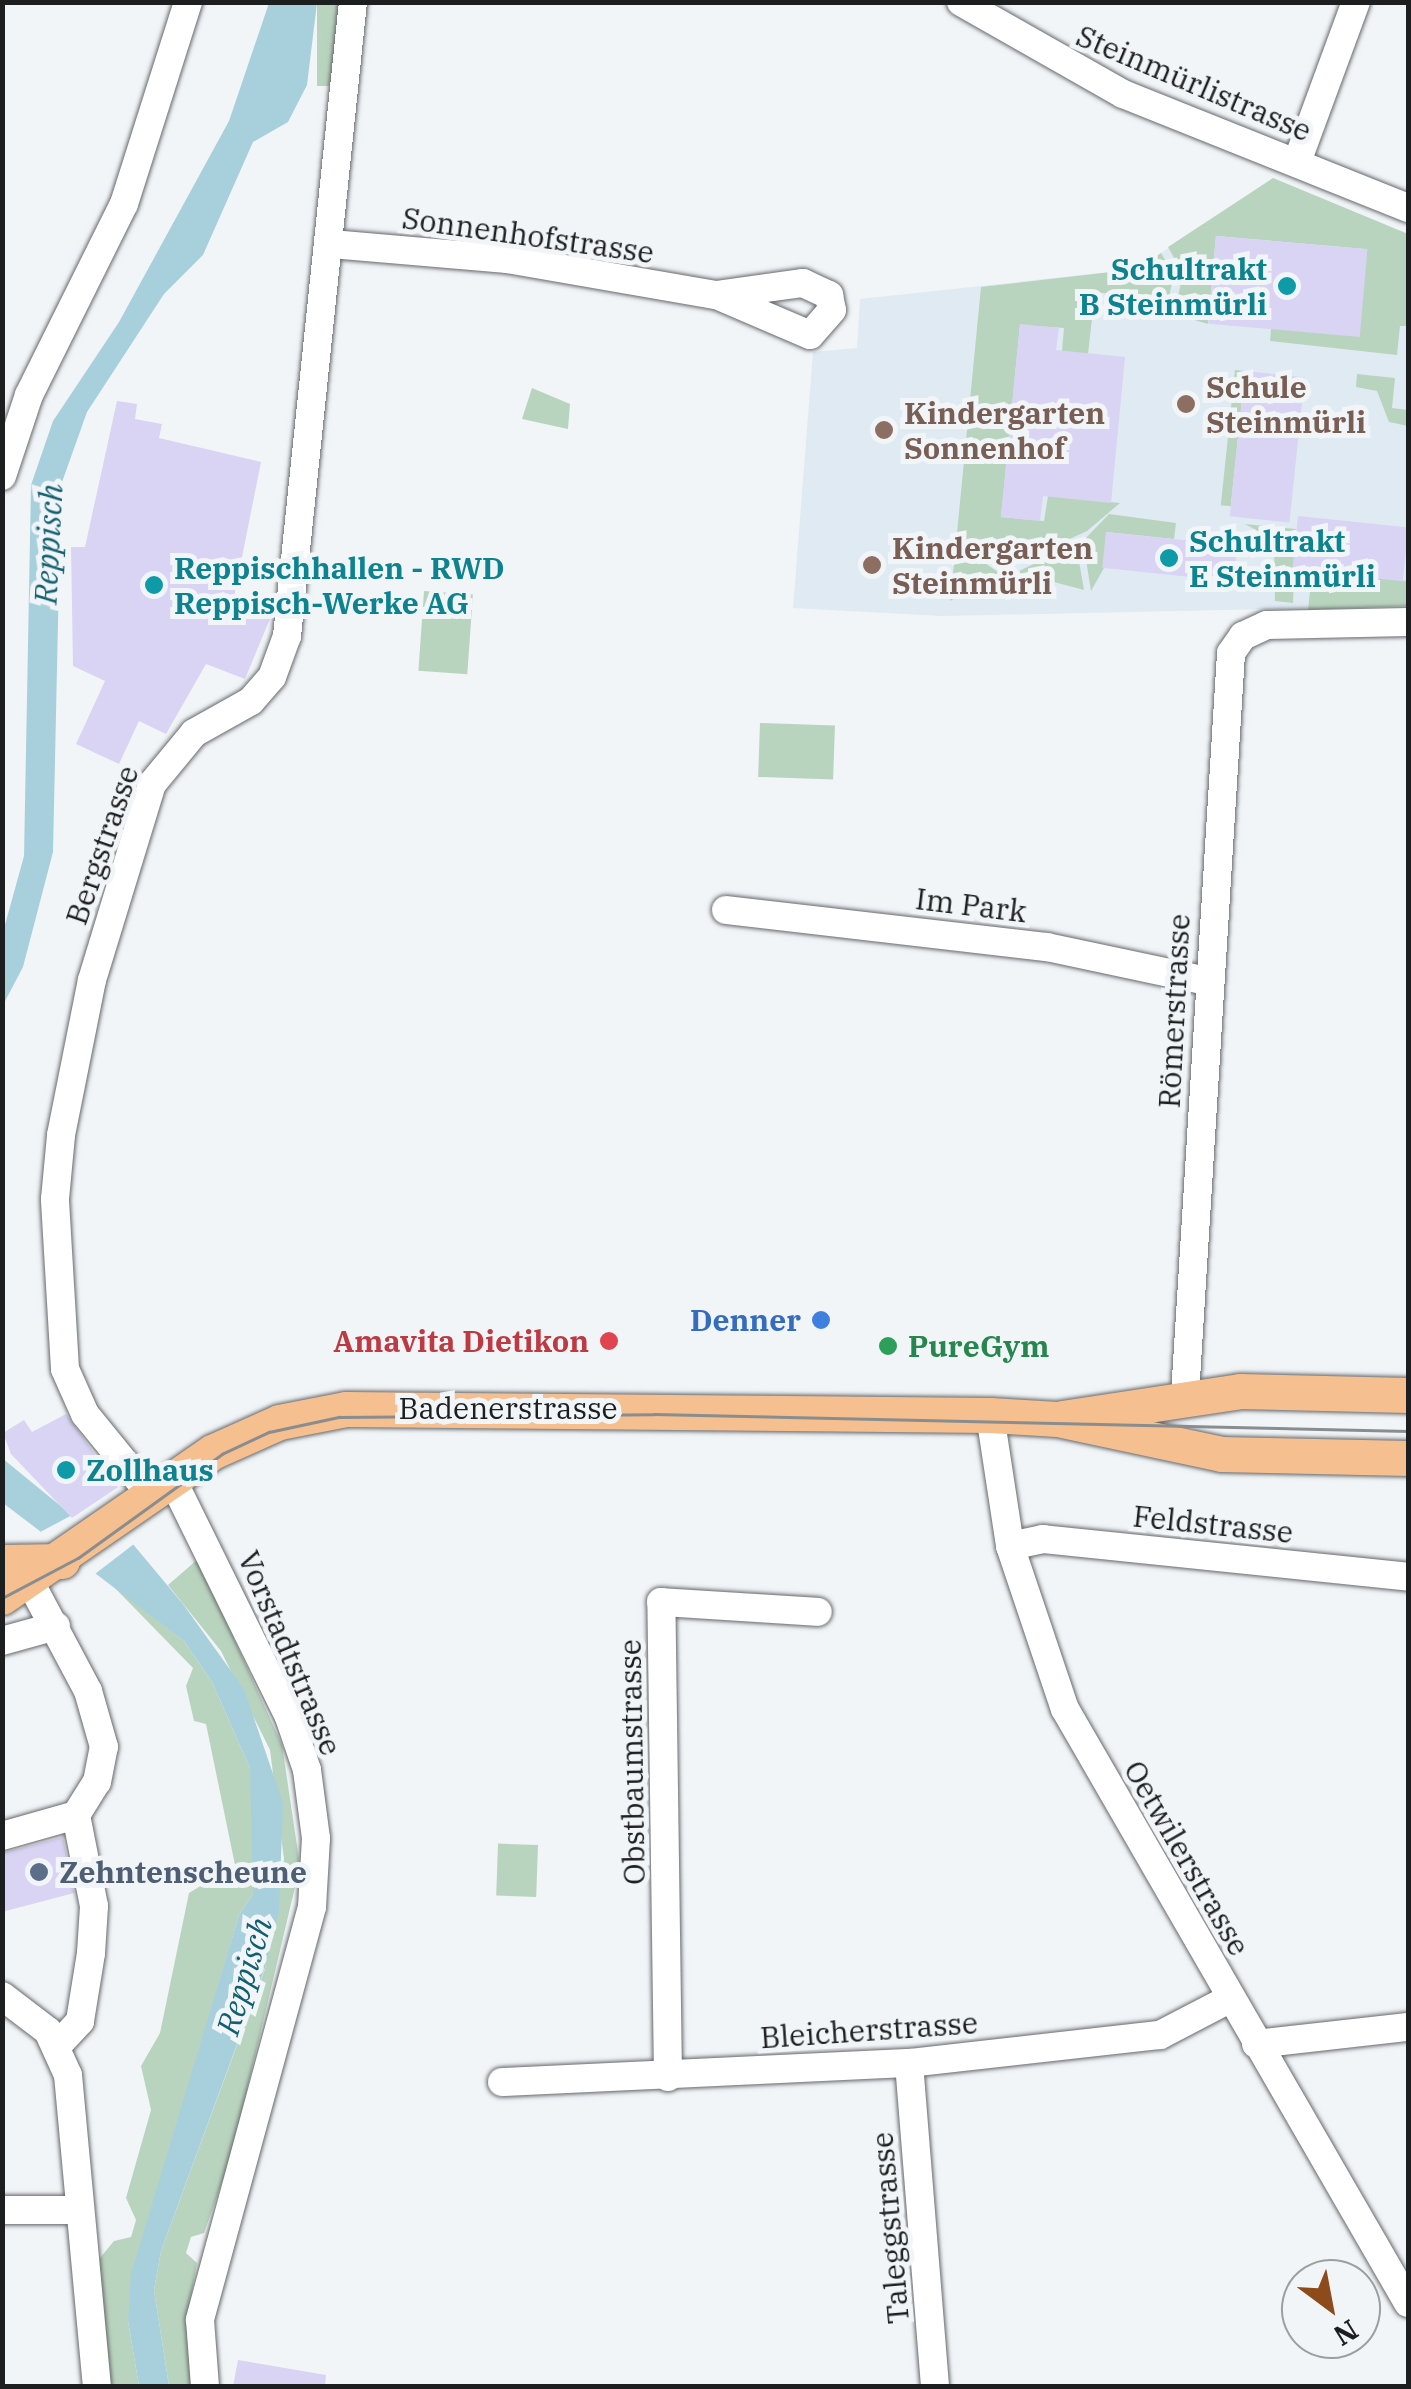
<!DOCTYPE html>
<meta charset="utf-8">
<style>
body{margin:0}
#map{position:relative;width:1411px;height:2389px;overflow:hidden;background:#f1f5f8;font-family:"IBM Plex Serif",serif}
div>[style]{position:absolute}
.built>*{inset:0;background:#e0eaf3}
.green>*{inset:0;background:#b9d4be;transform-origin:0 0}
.water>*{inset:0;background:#a8d0dc}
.pier>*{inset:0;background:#f1f5f8}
.building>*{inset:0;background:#d9d3f4;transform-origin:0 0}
.roads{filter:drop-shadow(0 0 2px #66696c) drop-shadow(0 0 2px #66696c)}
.minor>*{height:28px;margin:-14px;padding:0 14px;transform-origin:14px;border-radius:14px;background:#fff}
.major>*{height:35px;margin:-17.5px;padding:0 17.5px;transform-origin:17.5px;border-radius:17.5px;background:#f6bf90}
.tram>*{height:2.5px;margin:-1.25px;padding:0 1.25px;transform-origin:1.25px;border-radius:1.25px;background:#8a8d8f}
.dots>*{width:28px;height:28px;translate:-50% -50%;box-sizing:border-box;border:5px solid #f1f5f8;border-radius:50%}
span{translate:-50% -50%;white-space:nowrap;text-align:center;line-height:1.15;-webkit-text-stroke:10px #f1f5f8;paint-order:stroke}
.street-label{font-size:30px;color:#1d1e1f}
.culture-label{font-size:30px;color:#0d838f;font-weight:700}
.right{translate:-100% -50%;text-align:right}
.left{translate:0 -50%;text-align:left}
.education-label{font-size:30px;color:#785e54;font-weight:700}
.shop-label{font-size:30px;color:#366cbe;font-weight:700}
.health-label{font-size:30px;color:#be3a42;font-weight:700}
.leisure-label{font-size:30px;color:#27864d;font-weight:700}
.service-label{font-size:30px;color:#4e5e75;font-weight:700}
.water-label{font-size:32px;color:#115f71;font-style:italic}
.frame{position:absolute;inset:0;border:5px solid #1d1e1f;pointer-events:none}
.north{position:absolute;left:1281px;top:2259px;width:100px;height:100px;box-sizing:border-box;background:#f1f5f8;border:2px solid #9c9fa1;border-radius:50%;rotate:148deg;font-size:28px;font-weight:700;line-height:40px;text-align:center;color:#1d1e1f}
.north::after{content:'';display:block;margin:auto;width:35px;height:45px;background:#8d4a1a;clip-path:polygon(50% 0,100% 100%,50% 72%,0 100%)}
</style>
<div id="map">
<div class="built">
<i style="clip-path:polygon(1273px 178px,1408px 234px,1408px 606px,942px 616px,793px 608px,813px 352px,857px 348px,860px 299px,1137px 269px)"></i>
</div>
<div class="green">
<i style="left:317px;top:3px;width:22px;height:83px"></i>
<i style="clip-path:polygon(1273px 178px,1408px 234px,1408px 326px,1400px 326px,1397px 355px,1270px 341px,1271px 329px,1366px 249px,1216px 236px,1208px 324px,1174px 314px,1183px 274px,1168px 247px)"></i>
<i style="clip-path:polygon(1161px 253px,1174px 274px,1168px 301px,1095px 292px,1088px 354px,1062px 351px,1064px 328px,1020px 325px,1001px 517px,1044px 521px,1048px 496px,1120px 503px,1087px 531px,1006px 568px,957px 533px,981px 287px,1137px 269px)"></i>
<i style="left:1235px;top:370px;width:10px;height:136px;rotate:6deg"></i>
<i style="clip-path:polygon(1357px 374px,1395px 378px,1392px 408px,1408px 410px,1408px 426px,1389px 422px,1377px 391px,1356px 387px)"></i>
<i style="clip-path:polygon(532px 388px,570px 404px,568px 429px,522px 419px)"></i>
<i style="clip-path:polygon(1109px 514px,1176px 523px,1174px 539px,1106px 532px,1104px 568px,1091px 591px,1083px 541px)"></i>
<i style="clip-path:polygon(1245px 524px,1296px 529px,1293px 603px,1275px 601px,1274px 540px)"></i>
<i style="clip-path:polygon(957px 544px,1001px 574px,950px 601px,956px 546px)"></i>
<i style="clip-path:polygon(1076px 544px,1084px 590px,1020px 573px,1019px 571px)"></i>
<i style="clip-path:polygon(1312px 572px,1408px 581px,1408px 606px,1308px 610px)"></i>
<i style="left:424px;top:591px;width:49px;height:80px;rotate:4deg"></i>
<i style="left:760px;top:723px;width:75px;height:54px;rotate:2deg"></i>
<i style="clip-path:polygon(198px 1559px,282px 1745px,300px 1866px,231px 2157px,204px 2233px,191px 2237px,186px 2253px,197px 2263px,186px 2324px,196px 2386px,169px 2386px,154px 2290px,161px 2251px,265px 1969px,284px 1859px,270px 1750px,221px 1651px,168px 1585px)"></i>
<i style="clip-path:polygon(110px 1583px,184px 1641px,212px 1682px,250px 1768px,256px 1811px,253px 1894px,239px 1915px,193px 2072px,128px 2321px,139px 2386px,108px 2386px,95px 2264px,114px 2241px,131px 2237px,136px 2220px,126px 2198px,151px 2110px,141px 2066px,160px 2033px,189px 1893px,235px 1865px,206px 1724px,194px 1721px,186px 1686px,193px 1668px)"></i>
<i style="left:538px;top:1845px;width:52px;height:40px;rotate:92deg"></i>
</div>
<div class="water">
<i style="clip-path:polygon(269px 3px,317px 3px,307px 85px,288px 122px,253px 142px,203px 255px,164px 294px,87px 412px,61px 485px,53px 852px,23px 967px,3px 1005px,3px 932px,24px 856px,31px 485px,53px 421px,119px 322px,229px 121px)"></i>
<i style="clip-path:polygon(2px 1458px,68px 1512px,132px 1543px,183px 1604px,244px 1689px,283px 1803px,279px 1912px,265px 1968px,161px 2251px,154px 2290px,169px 2386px,139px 2386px,128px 2321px,131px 2274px,239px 1915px,253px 1894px,250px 1768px,212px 1682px,184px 1641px,3px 1503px)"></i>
</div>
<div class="pier">
<i style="clip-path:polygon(74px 1514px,112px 1528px,134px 1544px,91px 1577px,31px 1537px)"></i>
</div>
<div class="building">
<i style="left:1216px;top:236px;width:152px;height:88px;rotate:5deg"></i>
<i style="clip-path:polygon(1020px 324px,1059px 328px,1056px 350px,1125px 357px,1111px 503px,1043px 496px,1040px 521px,1001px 517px)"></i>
<i style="left:1245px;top:371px;width:60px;height:146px;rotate:6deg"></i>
<i style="clip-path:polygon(117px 401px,137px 404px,135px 419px,162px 424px,159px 438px,261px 462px,234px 597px,272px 614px,245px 679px,206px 664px,166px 734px,139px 721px,119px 764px,76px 744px,105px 681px,73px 666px,71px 547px,85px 547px)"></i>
<i style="left:1298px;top:516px;width:111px;height:54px;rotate:6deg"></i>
<i style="left:1106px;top:532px;width:132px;height:36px;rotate:6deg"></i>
<i style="clip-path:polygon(66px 1414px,118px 1487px,72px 1518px,11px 1454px,3px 1433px,24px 1420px,32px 1432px)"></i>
<i style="clip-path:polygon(63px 1837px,74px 1893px,2px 1912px,2px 1853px)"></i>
<i style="clip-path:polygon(238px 2360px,326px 2375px,325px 2386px,233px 2386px)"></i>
</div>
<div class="roads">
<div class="minor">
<i style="left:961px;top:2px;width:186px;rotate:29.6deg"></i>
<i style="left:1123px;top:94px;width:307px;rotate:21.8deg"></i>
<i style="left:1297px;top:162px;width:171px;rotate:-69.8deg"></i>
<i style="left:331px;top:244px;width:177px;rotate:4.9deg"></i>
<i style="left:507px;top:259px;width:212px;rotate:9.8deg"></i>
<i style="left:803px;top:283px;width:29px;rotate:25deg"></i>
<i style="left:829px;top:295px;width:15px;rotate:79deg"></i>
<i style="left:832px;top:310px;width:33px;rotate:131deg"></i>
<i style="left:810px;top:335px;width:102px;rotate:-156.9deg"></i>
<i style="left:716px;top:295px;width:88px;rotate:-7.9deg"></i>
<i style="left:2px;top:476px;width:85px;rotate:-71.6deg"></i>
<i style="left:29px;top:395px;width:213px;rotate:-63.6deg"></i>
<i style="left:124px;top:204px;width:212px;rotate:-72.4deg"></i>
<i style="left:726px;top:910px;width:323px;rotate:6.6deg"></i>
<i style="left:1047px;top:947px;width:164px;rotate:12deg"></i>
<i style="left:1185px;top:1395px;width:743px;rotate:-86.45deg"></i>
<i style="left:1231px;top:653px;width:21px;rotate:-55deg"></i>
<i style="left:1243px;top:636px;width:26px;rotate:-25deg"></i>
<i style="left:1267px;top:625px;width:141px;rotate:-1.2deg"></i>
<i style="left:990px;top:1415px;width:133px;rotate:81.3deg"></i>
<i style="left:1010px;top:1546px;width:172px;rotate:71.4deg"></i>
<i style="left:1065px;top:1709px;width:686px;rotate:60deg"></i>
<i style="left:172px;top:1479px;width:265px;rotate:63.8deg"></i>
<i style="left:289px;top:1717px;width:56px;rotate:71.2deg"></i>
<i style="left:307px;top:1770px;width:69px;rotate:82.5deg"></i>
<i style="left:316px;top:1838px;width:69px;rotate:93.3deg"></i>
<i style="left:312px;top:1907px;width:428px;rotate:105.2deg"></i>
<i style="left:200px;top:2320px;width:66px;rotate:85.7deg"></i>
<i style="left:151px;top:1495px;width:104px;rotate:-129.2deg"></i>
<i style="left:85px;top:1414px;width:49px;rotate:-114deg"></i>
<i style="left:65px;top:1369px;width:170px;rotate:-93.4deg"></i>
<i style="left:55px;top:1199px;width:64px;rotate:-84.6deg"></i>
<i style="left:61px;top:1135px;width:158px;rotate:-78.7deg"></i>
<i style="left:92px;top:980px;width:205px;rotate:-73deg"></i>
<i style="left:152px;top:784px;width:66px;rotate:-50.5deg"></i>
<i style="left:194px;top:733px;width:65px;rotate:-29.3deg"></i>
<i style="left:251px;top:701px;width:32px;rotate:-49deg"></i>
<i style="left:272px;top:677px;width:44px;rotate:-69.9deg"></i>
<i style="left:287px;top:636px;width:637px;rotate:-84.06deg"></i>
<i style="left:1010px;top:1546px;width:34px;rotate:-12deg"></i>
<i style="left:1043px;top:1539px;width:367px;rotate:5.9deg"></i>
<i style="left:2px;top:1641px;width:56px;rotate:-15.5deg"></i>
<i style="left:2px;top:1836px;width:77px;rotate:-15.8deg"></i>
<i style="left:76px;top:1815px;width:39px;rotate:-58deg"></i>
<i style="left:97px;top:1782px;width:36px;rotate:-79deg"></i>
<i style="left:104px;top:1747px;width:58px;rotate:-105.9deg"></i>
<i style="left:88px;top:1691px;width:121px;rotate:-118deg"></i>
<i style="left:2px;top:1996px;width:58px;rotate:37.3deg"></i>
<i style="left:48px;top:2031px;width:48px;rotate:65.6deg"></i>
<i style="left:68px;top:2075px;width:312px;rotate:84.7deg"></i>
<i style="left:1256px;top:2044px;width:153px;rotate:-6.4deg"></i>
<i style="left:57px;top:2046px;width:34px;rotate:-47deg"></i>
<i style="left:80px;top:2021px;width:69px;rotate:-80.8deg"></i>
<i style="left:91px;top:1953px;width:47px;rotate:-86.3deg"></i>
<i style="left:94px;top:1906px;width:93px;rotate:-101.2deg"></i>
<i style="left:909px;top:2063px;width:324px;rotate:85.4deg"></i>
<i style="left:668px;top:2077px;width:475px;rotate:-90.8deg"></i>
<i style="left:661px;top:1602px;width:157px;rotate:3.6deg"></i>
<i style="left:502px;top:2082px;width:407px;rotate:-2.7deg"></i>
<i style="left:909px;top:2063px;width:253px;rotate:-6.4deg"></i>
<i style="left:1160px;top:2035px;width:80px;rotate:-27.5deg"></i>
<i style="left:2px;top:2210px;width:75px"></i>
</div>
<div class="major">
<i style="left:1062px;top:1418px;width:180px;rotate:-8.6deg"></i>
<i style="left:1240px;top:1391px;width:168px;rotate:1.4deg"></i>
<i style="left:2px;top:1562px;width:60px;rotate:-1deg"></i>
<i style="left:2px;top:1597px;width:255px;rotate:-34.6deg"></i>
<i style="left:212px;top:1452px;width:73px;rotate:-24.1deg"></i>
<i style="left:279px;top:1422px;width:68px;rotate:-11deg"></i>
<i style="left:346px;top:1409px;width:644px;rotate:0.53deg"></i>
<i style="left:990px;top:1415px;width:67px;rotate:3.4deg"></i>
<i style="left:1057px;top:1419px;width:168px;rotate:12deg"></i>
<i style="left:1221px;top:1454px;width:187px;rotate:1.2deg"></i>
</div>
</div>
<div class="tram">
<i style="left:2px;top:1598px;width:86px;rotate:-27.8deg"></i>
<i style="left:78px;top:1558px;width:178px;rotate:-35.8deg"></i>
<i style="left:222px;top:1454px;width:52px;rotate:-25.1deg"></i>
<i style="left:269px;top:1432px;width:72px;rotate:-12.1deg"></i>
<i style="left:339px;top:1417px;width:315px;rotate:-0.5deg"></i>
<i style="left:654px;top:1414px;width:754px;rotate:1.29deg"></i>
</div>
<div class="dots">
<i style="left:1287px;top:286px;background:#0f9aa8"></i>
<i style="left:1186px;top:404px;background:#8d6e63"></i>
<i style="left:884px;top:430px;background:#8d6e63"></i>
<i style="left:1169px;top:558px;background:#0f9aa8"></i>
<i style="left:872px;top:565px;background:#8d6e63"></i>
<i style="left:154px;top:585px;background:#0f9aa8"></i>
<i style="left:821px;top:1320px;background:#3f7fe0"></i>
<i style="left:609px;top:1341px;background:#e0444e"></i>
<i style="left:888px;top:1346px;background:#2e9e5b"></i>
<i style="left:66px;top:1470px;background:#0f9aa8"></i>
<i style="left:39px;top:1872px;background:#5c6f8a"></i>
</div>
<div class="street-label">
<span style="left:1194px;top:83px;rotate:23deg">Steinmürlistrasse</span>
<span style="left:528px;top:235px;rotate:8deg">Sonnenhofstrasse</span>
<span style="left:102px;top:845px;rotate:-71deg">Bergstrasse</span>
<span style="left:971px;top:905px;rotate:7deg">Im Park</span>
<span style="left:1174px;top:1011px;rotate:-87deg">Römerstrasse</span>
<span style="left:508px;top:1408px">Badenerstrasse</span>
<span style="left:1213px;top:1524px;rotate:6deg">Feldstrasse</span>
<span style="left:290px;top:1653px;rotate:67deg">Vorstadtstrasse</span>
<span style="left:632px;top:1762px;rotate:-91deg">Obstbaumstrasse</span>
<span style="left:1187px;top:1858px;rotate:60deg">Oetwilerstrasse</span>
<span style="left:869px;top:2030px;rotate:-4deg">Bleicherstrasse</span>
<span style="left:890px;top:2228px;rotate:-95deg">Taleggstrasse</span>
</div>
<div class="culture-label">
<span class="right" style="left:1267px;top:286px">Schultrakt<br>B Steinmürli</span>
<span class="left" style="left:1189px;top:558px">Schultrakt<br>E Steinmürli</span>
<span class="left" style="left:174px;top:585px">Reppischhallen - RWD<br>Reppisch-Werke AG</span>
<span class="left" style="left:86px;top:1470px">Zollhaus</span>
</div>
<div class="education-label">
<span class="left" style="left:1206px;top:404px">Schule<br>Steinmürli</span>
<span class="left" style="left:904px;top:430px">Kindergarten<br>Sonnenhof</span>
<span class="left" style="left:892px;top:565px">Kindergarten<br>Steinmürli</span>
</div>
<div class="shop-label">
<span class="right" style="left:801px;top:1320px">Denner</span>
</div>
<div class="health-label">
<span class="right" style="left:589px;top:1341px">Amavita Dietikon</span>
</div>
<div class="leisure-label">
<span class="left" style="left:908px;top:1346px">PureGym</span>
</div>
<div class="service-label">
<span class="left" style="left:59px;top:1872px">Zehntenscheune</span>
</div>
<div class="water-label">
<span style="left:48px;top:544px;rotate:-87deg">Reppisch</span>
<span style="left:244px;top:1976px;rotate:-73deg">Reppisch</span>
</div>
<div class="frame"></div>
<div class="north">N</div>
</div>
